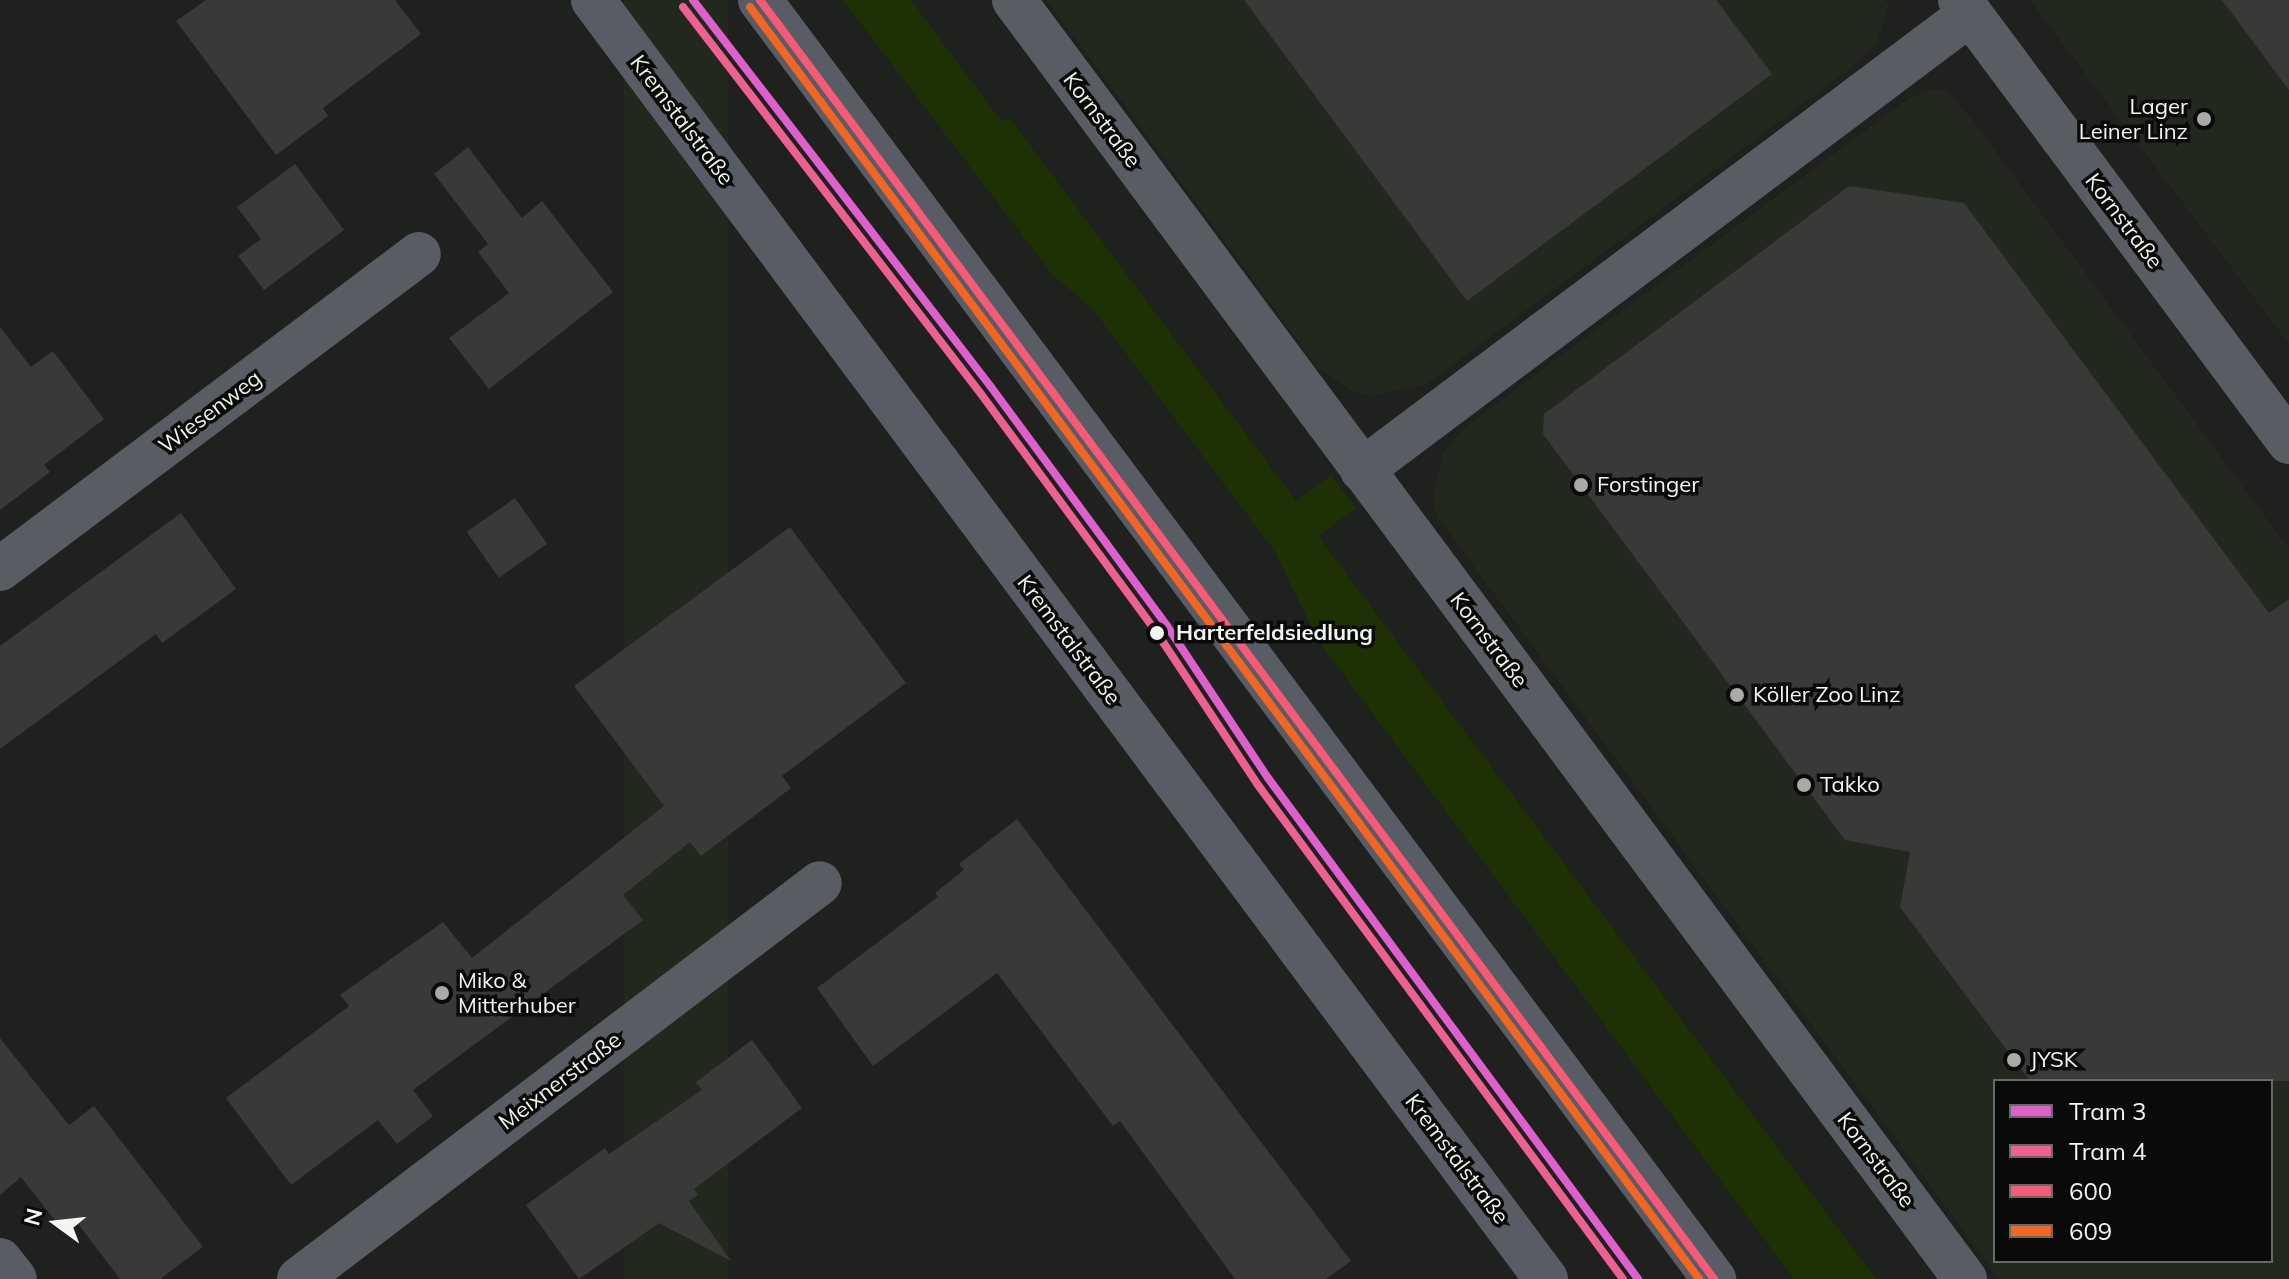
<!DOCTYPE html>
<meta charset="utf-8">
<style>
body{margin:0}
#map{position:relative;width:2289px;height:1279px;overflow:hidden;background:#1f211e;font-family:Mulish,sans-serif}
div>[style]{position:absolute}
.built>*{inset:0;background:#22281e;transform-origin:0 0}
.green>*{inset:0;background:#1d3104}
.building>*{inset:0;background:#383a37;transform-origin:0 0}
.minor>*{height:44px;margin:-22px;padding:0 22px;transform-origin:22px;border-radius:22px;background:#585c63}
.major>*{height:44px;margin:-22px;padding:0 22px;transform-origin:22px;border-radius:22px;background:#585c64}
.bus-1>*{height:8px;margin:-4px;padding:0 4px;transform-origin:4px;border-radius:4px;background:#f75a77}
.bus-2>*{height:8px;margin:-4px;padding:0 4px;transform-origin:4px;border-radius:4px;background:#f26522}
.tram-1>*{height:8px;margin:-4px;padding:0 4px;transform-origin:4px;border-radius:4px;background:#de60cc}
.tram-2>*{height:8px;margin:-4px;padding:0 4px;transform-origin:4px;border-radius:4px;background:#ed6092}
.dots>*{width:22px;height:22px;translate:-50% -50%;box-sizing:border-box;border:4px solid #0a0b09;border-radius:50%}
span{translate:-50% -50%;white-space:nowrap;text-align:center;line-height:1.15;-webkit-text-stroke:7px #0a0b09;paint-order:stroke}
.poi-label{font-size:22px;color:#f3f5f1}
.right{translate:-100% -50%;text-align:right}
.left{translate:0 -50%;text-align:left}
.street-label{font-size:22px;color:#f3f5f1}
.stop-label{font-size:22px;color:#f3f5f1;font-weight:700}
.legend{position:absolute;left:1993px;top:1079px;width:280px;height:184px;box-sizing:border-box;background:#0a0b09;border:2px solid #676966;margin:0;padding:10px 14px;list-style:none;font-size:24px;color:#f3f5f1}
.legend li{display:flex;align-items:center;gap:16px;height:40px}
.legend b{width:40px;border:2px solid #676966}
.north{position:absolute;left:16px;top:1183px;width:80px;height:80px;-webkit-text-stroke:6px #0a0b09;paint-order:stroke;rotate:285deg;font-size:22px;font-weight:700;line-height:32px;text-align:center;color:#f3f5f1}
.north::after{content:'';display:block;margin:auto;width:28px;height:36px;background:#f3f5f1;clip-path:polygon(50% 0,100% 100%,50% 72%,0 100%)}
</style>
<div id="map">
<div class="built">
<i style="left:624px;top:0;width:104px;height:1594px"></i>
<i style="clip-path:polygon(1047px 0,1885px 0,1889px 6px,1877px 43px,1847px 71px,1427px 384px,1372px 396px,1352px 391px,1318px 368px)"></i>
<i style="clip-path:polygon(2030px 0,2289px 0,2289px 344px,2209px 238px)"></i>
<i style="clip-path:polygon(evenodd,1934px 89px,1945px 89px,1971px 118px,2289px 549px,2289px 1279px,1999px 1279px,1437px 516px,1433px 499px,1442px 454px,1467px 426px,1907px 100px,1934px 89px,1995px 1081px,2271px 1081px,2271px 1261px,1995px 1261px,1995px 1081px)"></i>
</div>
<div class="green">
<i style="clip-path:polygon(843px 0,911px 0,1002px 122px,1009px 117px,1296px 501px,1331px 475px,1356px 508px,1318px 536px,1876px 1279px,1794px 1279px,1318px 640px,1275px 552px,1094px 311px,1052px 274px)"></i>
</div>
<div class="building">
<i style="clip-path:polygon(206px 0,395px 0,421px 34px,323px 108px,328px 116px,276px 155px,176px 21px)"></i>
<i style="clip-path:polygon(1244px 0,1716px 0,1772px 74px,1467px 301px)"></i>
<i style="clip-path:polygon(2222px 0,2289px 0,2289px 90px)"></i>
<i style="clip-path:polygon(468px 147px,522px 218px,542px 201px,613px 292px,489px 389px,449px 338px,509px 293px,478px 252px,488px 244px,434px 174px)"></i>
<i style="clip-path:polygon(295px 164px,344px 230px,264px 290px,238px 256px,261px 239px,237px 207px)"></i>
<i style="clip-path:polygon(1849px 186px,1964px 203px,2269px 613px,2289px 599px,2289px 1081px,2030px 1081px,1900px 907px,1910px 852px,1845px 840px,1543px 434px,1544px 414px)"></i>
<i style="clip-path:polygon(0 327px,31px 367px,53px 351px,104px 419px,44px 465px,50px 472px,0 510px)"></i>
<i style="left:515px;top:498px;width:56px;height:59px;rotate:55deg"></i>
<i style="clip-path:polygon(181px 513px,236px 589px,162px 643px,156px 634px,0 749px,0 646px)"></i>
<i style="clip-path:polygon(790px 527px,906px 683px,782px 776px,791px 788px,701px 856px,690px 842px,623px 895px,643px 920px,413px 1090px,433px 1116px,397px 1144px,378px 1120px,291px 1185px,226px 1098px,349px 1006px,340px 995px,443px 922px,472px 958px,664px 806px,574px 686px)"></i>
<i style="clip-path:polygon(1017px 819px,1351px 1261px,1326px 1279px,1235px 1279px,1120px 1121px,1113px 1126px,997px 973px,873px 1066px,817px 988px,938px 897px,935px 893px,964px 870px,959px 864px)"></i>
<i style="clip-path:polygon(0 1038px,69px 1125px,94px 1106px,203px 1247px,160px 1279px,120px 1279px,76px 1221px,63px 1231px,21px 1177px,0 1195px)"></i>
<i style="clip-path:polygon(752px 1040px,802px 1108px,694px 1189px,698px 1195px,689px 1201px,731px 1261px,659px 1223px,579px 1279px,526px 1205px,605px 1148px,609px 1154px,702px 1090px,696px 1082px)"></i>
</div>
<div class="minor">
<i style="left:1014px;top:0;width:1594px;rotate:53.37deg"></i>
<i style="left:1960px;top:0;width:551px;rotate:53.34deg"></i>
<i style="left:1362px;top:470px;width:760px;rotate:-36.87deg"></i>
<i style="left:0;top:569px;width:524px;rotate:-36.94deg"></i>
<i style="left:0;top:1260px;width:24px;rotate:52deg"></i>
<i style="left:299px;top:1279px;width:654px;rotate:-37.24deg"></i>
</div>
<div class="major">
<i style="left:593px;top:0;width:1595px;rotate:53.31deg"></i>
<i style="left:760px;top:0;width:1596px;rotate:53.28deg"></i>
</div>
<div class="bus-1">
<i style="left:760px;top:0;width:1596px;rotate:53.28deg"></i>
</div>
<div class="bus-2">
<i style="left:750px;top:7px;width:1587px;rotate:53.27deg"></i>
</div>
<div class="tram-1">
<i style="left:693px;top:0;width:488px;rotate:52.4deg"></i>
<i style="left:991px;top:387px;width:297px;rotate:53.6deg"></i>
<i style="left:1167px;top:626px;width:182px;rotate:56.4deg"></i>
<i style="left:1268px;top:778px;width:623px;rotate:53.55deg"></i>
</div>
<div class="tram-2">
<i style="left:683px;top:7px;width:488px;rotate:52.4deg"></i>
<i style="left:981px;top:394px;width:297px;rotate:53.6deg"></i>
<i style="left:1157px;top:633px;width:182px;rotate:56.4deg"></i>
<i style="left:1258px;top:785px;width:614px;rotate:53.54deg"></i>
</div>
<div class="dots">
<i style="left:2204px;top:119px;background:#a9aba7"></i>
<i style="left:1581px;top:485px;background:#a9aba7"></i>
<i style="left:1157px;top:633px;background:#f3f5f1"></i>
<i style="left:1737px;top:695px;background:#a9aba7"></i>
<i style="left:1804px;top:785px;background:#a9aba7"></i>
<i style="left:442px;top:993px;background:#a9aba7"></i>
<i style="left:2014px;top:1060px;background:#a9aba7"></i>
</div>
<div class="poi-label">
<span class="right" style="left:2188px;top:119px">Lager<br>Leiner Linz</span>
<span class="left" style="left:1597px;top:485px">Forstinger</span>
<span class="left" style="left:1753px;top:695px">Köller Zoo Linz</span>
<span class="left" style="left:1820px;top:785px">Takko</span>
<span class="left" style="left:458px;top:993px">Miko &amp;<br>Mitterhuber</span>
<span class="left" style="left:2030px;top:1060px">JYSK</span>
</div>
<div class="street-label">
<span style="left:682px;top:120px;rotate:53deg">Kremstalstraße</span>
<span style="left:1102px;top:120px;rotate:53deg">Kornstraße</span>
<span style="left:2124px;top:221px;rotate:53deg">Kornstraße</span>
<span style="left:210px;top:412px;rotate:-37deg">Wiesenweg</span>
<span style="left:1069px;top:640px;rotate:53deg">Kremstalstraße</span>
<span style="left:1489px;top:640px;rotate:53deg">Kornstraße</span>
<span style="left:560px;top:1081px;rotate:-37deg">Meixnerstraße</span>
<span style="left:1457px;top:1159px;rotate:53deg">Kremstalstraße</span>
<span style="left:1876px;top:1160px;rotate:53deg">Kornstraße</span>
</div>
<div class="stop-label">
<span class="left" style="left:1176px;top:633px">Harterfeldsiedlung</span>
</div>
<ul class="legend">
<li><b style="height:10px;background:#de60cc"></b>Tram 3</li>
<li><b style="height:10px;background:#ed6092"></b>Tram 4</li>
<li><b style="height:10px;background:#f75a77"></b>600</li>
<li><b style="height:10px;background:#f26522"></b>609</li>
</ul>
<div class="north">N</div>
</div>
